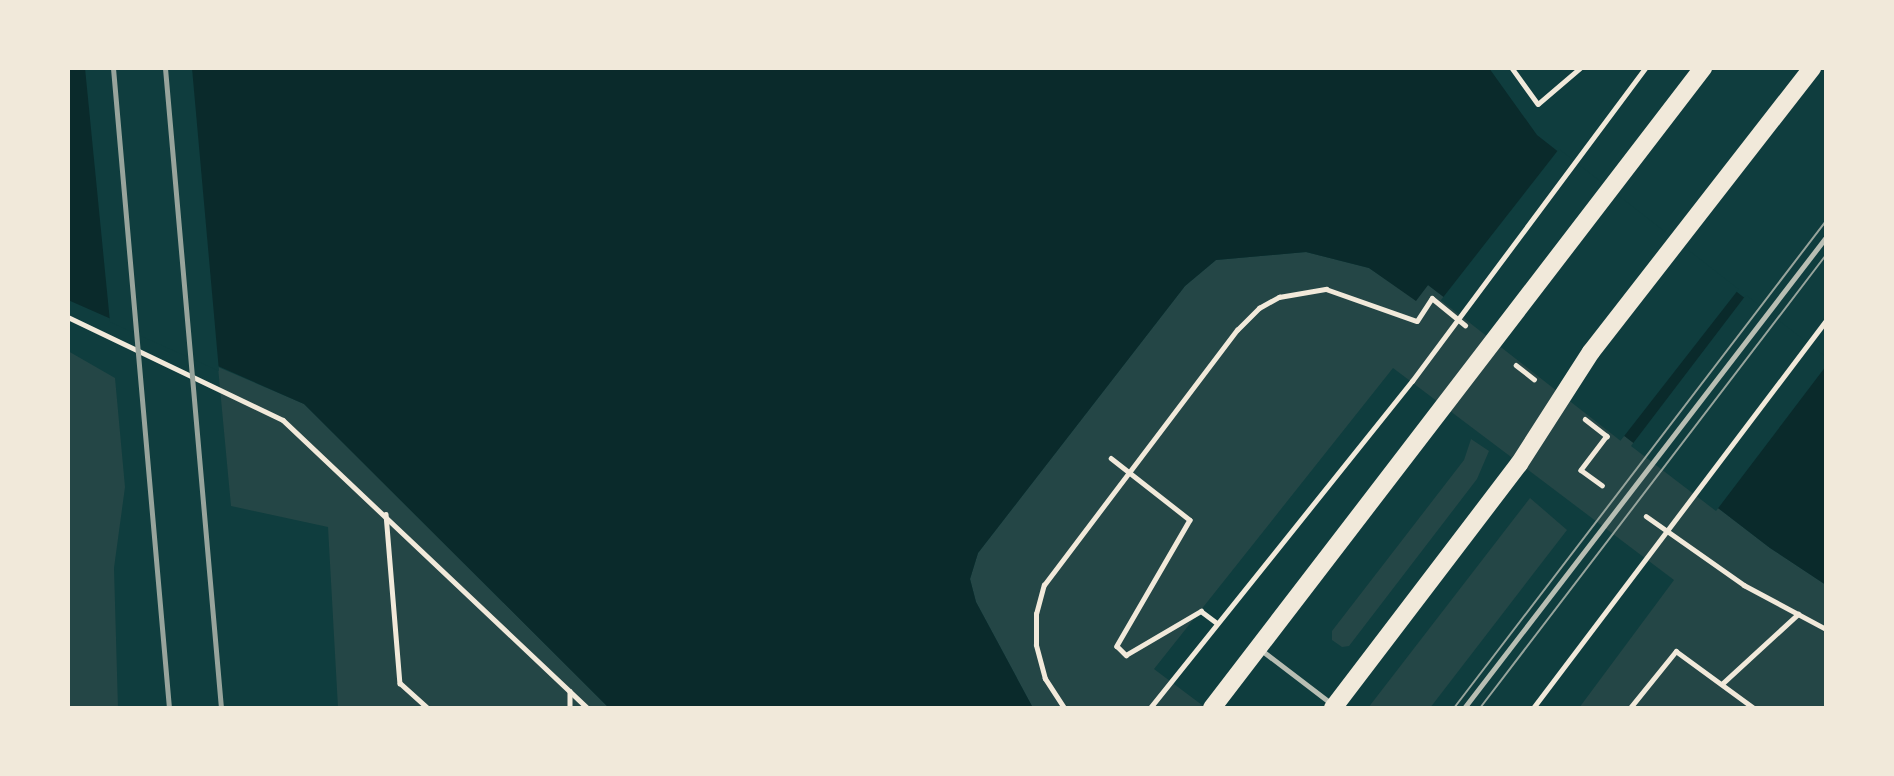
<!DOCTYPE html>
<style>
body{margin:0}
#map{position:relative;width:1894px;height:776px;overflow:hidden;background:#0f3d3e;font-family:Quicksand,sans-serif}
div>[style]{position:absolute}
.green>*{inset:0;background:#244646}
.water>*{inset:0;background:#0a2a2b}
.pier>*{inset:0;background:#0f3d3e;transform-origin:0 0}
.path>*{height:4.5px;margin:-2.25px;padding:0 2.25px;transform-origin:2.25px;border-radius:2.25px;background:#f1e9da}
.service>*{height:5px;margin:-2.5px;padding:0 2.5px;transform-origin:2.5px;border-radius:2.5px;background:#b8beb3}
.primary>*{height:18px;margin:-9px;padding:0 9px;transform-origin:9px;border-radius:9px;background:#f1e9da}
.tram>*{height:2px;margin:-1px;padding:0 1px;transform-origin:1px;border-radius:1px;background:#97a49c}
.rail>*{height:5px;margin:-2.5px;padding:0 2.5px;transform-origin:2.5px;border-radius:2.5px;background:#97a49c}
span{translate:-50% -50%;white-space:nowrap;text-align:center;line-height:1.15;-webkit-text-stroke:7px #f1e9da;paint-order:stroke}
.frame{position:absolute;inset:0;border:70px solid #f1e9da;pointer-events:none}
</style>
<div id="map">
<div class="green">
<i style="clip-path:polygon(1306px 252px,1369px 268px,1416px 300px,1428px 285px,1770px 548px,1826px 585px,1826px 708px,1579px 708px,1674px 580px,1393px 368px,1154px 669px,1206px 708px,1033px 708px,976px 602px,970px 579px,978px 553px,1185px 286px,1216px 260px)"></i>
<i style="clip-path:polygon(68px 351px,115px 378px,125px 487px,114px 568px,118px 708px,68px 708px)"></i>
<i style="clip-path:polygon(218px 367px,304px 404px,609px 708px,338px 708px,328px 527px,231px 506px)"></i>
<i style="clip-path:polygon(1471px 439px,1489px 451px,1477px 479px,1349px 646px,1342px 647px,1332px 640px,1332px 631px,1464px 460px)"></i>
<i style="clip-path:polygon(1530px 498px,1567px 530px,1430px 708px,1368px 708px)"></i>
</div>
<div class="water">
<i style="clip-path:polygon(68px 68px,1489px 68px,1537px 135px,1826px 362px,1826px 585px,1770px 548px,1428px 285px,1416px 301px,1369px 268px,1306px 252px,1216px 260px,1185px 286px,978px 553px,970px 579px,976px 602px,1033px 708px,609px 708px,304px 404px,68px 300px)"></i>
</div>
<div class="pier">
<i style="clip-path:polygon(85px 68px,192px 68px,219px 371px,110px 322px)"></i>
<i style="left:1559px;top:149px;width:228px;height:192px;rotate:38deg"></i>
<i style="clip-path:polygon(1746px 295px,1826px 357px,1826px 366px,1716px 511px,1631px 446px)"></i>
</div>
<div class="path">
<i style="left:1512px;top:68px;width:44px;rotate:54.2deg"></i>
<i style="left:1538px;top:104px;width:55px;rotate:-40.6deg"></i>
<i style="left:68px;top:317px;width:238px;rotate:25.6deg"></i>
<i style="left:283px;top:420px;width:419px;rotate:43.4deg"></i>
<i style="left:1516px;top:365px;width:23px;rotate:38deg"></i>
<i style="left:1585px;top:419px;width:28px;rotate:38deg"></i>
<i style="left:1607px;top:436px;width:43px;rotate:127.4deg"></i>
<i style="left:1581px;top:470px;width:26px;rotate:36deg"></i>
<i style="left:1111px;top:458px;width:100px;rotate:38.1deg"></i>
<i style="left:1190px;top:520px;width:146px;rotate:120.1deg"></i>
<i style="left:1117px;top:646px;width:13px;rotate:45deg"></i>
<i style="left:1126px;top:655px;width:87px;rotate:-30.4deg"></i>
<i style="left:1201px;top:611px;width:20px;rotate:37deg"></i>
<i style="left:386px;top:514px;width:170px;rotate:85.3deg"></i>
<i style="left:400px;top:683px;width:38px;rotate:42deg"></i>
<i style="left:1646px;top:516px;width:120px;rotate:35.1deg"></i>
<i style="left:1744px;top:585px;width:93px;rotate:28.2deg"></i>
<i style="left:1723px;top:683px;width:102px;rotate:-42.6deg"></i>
<i style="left:570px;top:691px;width:17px;rotate:90deg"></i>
<i style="left:1064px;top:708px;width:35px;rotate:-123deg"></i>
<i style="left:1045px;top:679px;width:35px;rotate:-105deg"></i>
<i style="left:1036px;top:645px;width:31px;rotate:-90deg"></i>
<i style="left:1036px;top:614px;width:30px;rotate:-75deg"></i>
<i style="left:1044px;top:585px;width:320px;rotate:-52.9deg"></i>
<i style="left:1237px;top:330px;width:31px;rotate:-45deg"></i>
<i style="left:1259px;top:308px;width:23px;rotate:-29deg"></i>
<i style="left:1279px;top:297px;width:48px;rotate:-9.7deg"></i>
<i style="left:1326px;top:289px;width:96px;rotate:19.4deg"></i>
<i style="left:1417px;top:321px;width:27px;rotate:-57deg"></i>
<i style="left:1432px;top:298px;width:43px;rotate:39.3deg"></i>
<i style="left:1150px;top:708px;width:419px;rotate:-51.3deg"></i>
<i style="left:1412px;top:381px;width:390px;rotate:-53.3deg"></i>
<i style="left:1533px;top:708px;width:486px;rotate:-52.9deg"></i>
<i style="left:1630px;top:708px;width:73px;rotate:-51.1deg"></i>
<i style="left:1676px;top:651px;width:97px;rotate:36.2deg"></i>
</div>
<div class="service">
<i style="left:1261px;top:650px;width:89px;rotate:37.3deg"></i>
<i style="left:1464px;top:708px;width:594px;rotate:-52.45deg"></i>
</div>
<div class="primary">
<i style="left:1212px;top:708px;width:807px;rotate:-52.51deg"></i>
<i style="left:1333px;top:708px;width:307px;rotate:-52.7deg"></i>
<i style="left:1519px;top:464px;width:133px;rotate:-57.3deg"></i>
<i style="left:1591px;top:352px;width:360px;rotate:-52.1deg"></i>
</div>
<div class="tram">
<i style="left:1454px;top:708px;width:613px;rotate:-52.63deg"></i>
<i style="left:1480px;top:708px;width:570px;rotate:-52.63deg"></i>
</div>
<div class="rail">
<i style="left:113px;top:68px;width:642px;rotate:85deg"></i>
<i style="left:165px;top:68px;width:642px;rotate:85deg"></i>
</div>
<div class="frame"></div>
</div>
